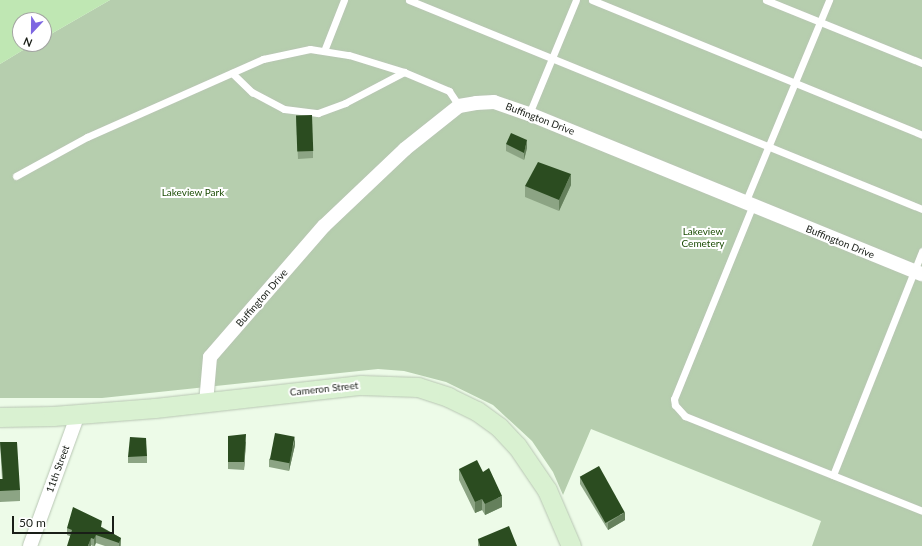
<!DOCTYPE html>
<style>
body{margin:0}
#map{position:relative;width:922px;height:546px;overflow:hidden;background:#edfbe8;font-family:Lato,sans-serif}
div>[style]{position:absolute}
.green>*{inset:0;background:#b6ceae}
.water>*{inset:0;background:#bfe7b3}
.roads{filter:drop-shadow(0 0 1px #b8c6b3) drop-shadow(0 0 1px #b8c6b3)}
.lane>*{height:7px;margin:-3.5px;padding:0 3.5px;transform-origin:3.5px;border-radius:3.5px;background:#fff}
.street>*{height:14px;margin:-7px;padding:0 7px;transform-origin:7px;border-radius:7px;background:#fff}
.secondary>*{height:19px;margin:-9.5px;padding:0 9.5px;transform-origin:9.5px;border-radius:9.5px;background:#d9f1d1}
.wall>*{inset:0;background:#8ca484;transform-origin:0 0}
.shaded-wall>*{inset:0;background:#65805c}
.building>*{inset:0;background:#2b4c20;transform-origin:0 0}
span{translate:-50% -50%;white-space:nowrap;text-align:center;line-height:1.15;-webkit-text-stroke:4px #fff;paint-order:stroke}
.street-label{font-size:10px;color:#191e17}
.park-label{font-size:10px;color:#1b4c04}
.north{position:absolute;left:12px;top:12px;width:40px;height:40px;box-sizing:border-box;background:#fff;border:1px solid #a3a5a2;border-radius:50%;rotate:202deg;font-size:11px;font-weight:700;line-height:16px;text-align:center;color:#191e17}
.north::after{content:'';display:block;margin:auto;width:14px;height:18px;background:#7d66e1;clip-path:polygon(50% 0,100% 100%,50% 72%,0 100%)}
.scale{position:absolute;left:12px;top:516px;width:102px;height:18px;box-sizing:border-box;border:2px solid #191e17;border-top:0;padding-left:5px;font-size:12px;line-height:14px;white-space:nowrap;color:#191e17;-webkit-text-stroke:3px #fff;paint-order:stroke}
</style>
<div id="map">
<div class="green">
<i style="clip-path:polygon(110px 0,922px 0,922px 546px,812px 546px,821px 521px,591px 429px,563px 495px,553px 472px,532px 441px,493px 405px,446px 382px,404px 371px,378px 369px,102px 398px,0 398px,0 64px,33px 44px,44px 44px,44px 38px)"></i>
</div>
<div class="water">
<i style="clip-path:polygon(0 0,110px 0,44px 38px,44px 20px,20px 20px,20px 44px,33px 44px,0 64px)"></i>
</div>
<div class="roads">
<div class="lane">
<i style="left:409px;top:0;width:554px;rotate:22.17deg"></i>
<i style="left:592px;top:0;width:357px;rotate:22.2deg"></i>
<i style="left:766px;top:0;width:168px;rotate:22deg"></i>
<i style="left:324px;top:51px;width:55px;rotate:-68.6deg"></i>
<i style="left:232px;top:73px;width:28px;rotate:44deg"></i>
<i style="left:252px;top:92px;width:36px;rotate:28deg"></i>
<i style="left:284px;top:109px;width:34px;rotate:7deg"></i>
<i style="left:318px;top:113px;width:29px;rotate:-20deg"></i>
<i style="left:345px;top:103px;width:67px;rotate:-27.7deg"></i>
<i style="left:529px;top:114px;width:123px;rotate:-67.6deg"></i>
<i style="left:16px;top:176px;width:81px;rotate:-28.8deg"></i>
<i style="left:87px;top:137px;width:193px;rotate:-23.9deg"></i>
<i style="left:263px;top:59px;width:48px;rotate:-12deg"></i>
<i style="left:310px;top:49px;width:39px;rotate:9deg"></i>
<i style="left:349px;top:55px;width:58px;rotate:17.2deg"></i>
<i style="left:404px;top:72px;width:49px;rotate:22.9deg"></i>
<i style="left:449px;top:91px;width:18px;rotate:56deg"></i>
<i style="left:745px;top:203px;width:220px;rotate:-67.5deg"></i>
<i style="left:752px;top:207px;width:207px;rotate:112.1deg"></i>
<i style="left:674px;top:399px;width:6px;rotate:81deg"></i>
<i style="left:675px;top:405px;width:15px;rotate:48deg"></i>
<i style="left:685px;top:416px;width:255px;rotate:21.8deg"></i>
<i style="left:833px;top:475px;width:241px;rotate:-68.3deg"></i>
</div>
<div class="street">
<i style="left:206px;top:403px;width:46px;rotate:-85deg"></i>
<i style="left:210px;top:357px;width:174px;rotate:-49deg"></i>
<i style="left:324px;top:226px;width:112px;rotate:-43.5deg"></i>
<i style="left:405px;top:149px;width:69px;rotate:-38.5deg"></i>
<i style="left:459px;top:106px;width:17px;rotate:-10deg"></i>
<i style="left:476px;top:103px;width:18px;rotate:-3deg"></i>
<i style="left:494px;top:102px;width:37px;rotate:19deg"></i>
<i style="left:529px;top:114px;width:424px;rotate:22.2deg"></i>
<i style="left:30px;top:546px;width:140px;rotate:-70deg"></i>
</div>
<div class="secondary">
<i style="left:0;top:417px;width:53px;rotate:-1.1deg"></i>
<i style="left:53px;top:416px;width:102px;rotate:-4.5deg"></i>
<i style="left:155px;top:408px;width:207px;rotate:-6.4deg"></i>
<i style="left:361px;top:385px;width:57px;rotate:2deg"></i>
<i style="left:418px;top:387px;width:32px;rotate:18deg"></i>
<i style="left:448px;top:397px;width:32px;rotate:26deg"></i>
<i style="left:477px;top:411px;width:27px;rotate:36deg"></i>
<i style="left:499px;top:427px;width:26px;rotate:47deg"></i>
<i style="left:517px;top:446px;width:53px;rotate:55.7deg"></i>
<i style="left:547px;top:490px;width:61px;rotate:66.8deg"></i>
</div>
</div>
<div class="wall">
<i style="clip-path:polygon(296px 116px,313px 151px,313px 158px,298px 159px)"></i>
<i style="clip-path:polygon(506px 144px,527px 148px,524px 160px,506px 151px)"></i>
<i style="clip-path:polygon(571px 185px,559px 211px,525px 197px,525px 186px)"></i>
<i style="clip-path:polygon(228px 436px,246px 442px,244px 470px,228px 469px)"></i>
<i style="clip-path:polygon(0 442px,20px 490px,20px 501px,0 502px,0 479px,2px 479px)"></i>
<i style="clip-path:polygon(295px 445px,289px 471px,269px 467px,269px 459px)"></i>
<i style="left:147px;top:456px;width:7px;height:19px;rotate:90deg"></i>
<i style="clip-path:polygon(459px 469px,483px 472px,502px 507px,485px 515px,482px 510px,475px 513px,459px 480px)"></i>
<i style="clip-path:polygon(580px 477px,625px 520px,608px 530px,580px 484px)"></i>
<i style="clip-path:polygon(102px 527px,121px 538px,121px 546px,105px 546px,96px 543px,95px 546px,93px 546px,67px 535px,67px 528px)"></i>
<i style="clip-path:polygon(478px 539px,517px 546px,478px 546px)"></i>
</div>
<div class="shaded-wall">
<i style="clip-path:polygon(527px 140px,527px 148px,524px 160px,524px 153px)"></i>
<i style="clip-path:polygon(571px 174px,571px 185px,559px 211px,559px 200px)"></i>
<i style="clip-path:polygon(246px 434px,246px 442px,244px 470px,244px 462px)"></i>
<i style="clip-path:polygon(295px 437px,295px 445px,289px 471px,289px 464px)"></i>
<i style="clip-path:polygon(502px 496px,502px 507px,485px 515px,485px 504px)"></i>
<i style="clip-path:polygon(482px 499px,482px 510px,475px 513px,475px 502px)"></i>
<i style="clip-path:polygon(625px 512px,625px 520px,608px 530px,608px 523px)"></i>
<i style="clip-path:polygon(96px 535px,96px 543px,94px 546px,94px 539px)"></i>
<i style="clip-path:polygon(91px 538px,91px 546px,88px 546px)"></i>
<i style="clip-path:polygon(121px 538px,120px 546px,119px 546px,119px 543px)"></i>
</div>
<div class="building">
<i style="left:312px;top:115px;width:36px;height:16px;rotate:88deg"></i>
<i style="clip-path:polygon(511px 133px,527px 140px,524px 153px,506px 144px)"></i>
<i style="clip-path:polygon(538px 162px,571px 174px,559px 200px,525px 186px)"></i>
<i style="left:275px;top:433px;width:20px;height:27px;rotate:11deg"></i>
<i style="clip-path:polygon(246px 434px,244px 462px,228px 462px,228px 436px)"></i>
<i style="clip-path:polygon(130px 437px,146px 438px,147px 456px,128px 457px)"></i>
<i style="clip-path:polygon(0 442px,17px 442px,20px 490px,0 491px,0 479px,3px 479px)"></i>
<i style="clip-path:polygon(477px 460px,483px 472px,489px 468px,502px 496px,485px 504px,482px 499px,475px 502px,459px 469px)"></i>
<i style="left:599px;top:466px;width:53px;height:22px;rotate:61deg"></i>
<i style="clip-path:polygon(73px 507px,102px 521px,101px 527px,121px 538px,119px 543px,96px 535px,94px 539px,91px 538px,88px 546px,67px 546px,72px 530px,67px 528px)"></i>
<i style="clip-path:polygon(509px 526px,517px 546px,480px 546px,478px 539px)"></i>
</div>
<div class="street-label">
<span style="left:540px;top:119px;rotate:21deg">Buffington Drive</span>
<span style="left:840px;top:242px;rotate:22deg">Buffington Drive</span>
<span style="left:262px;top:298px;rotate:-49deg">Buffington Drive</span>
<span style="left:324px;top:389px;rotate:-6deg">Cameron Street</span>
<span style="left:58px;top:469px;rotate:-70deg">11th Street</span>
</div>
<div class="park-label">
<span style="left:193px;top:193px">Lakeview Park</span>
<span style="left:703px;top:237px">Lakeview<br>Cemetery</span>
</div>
<div class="north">N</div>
<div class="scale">50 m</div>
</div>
